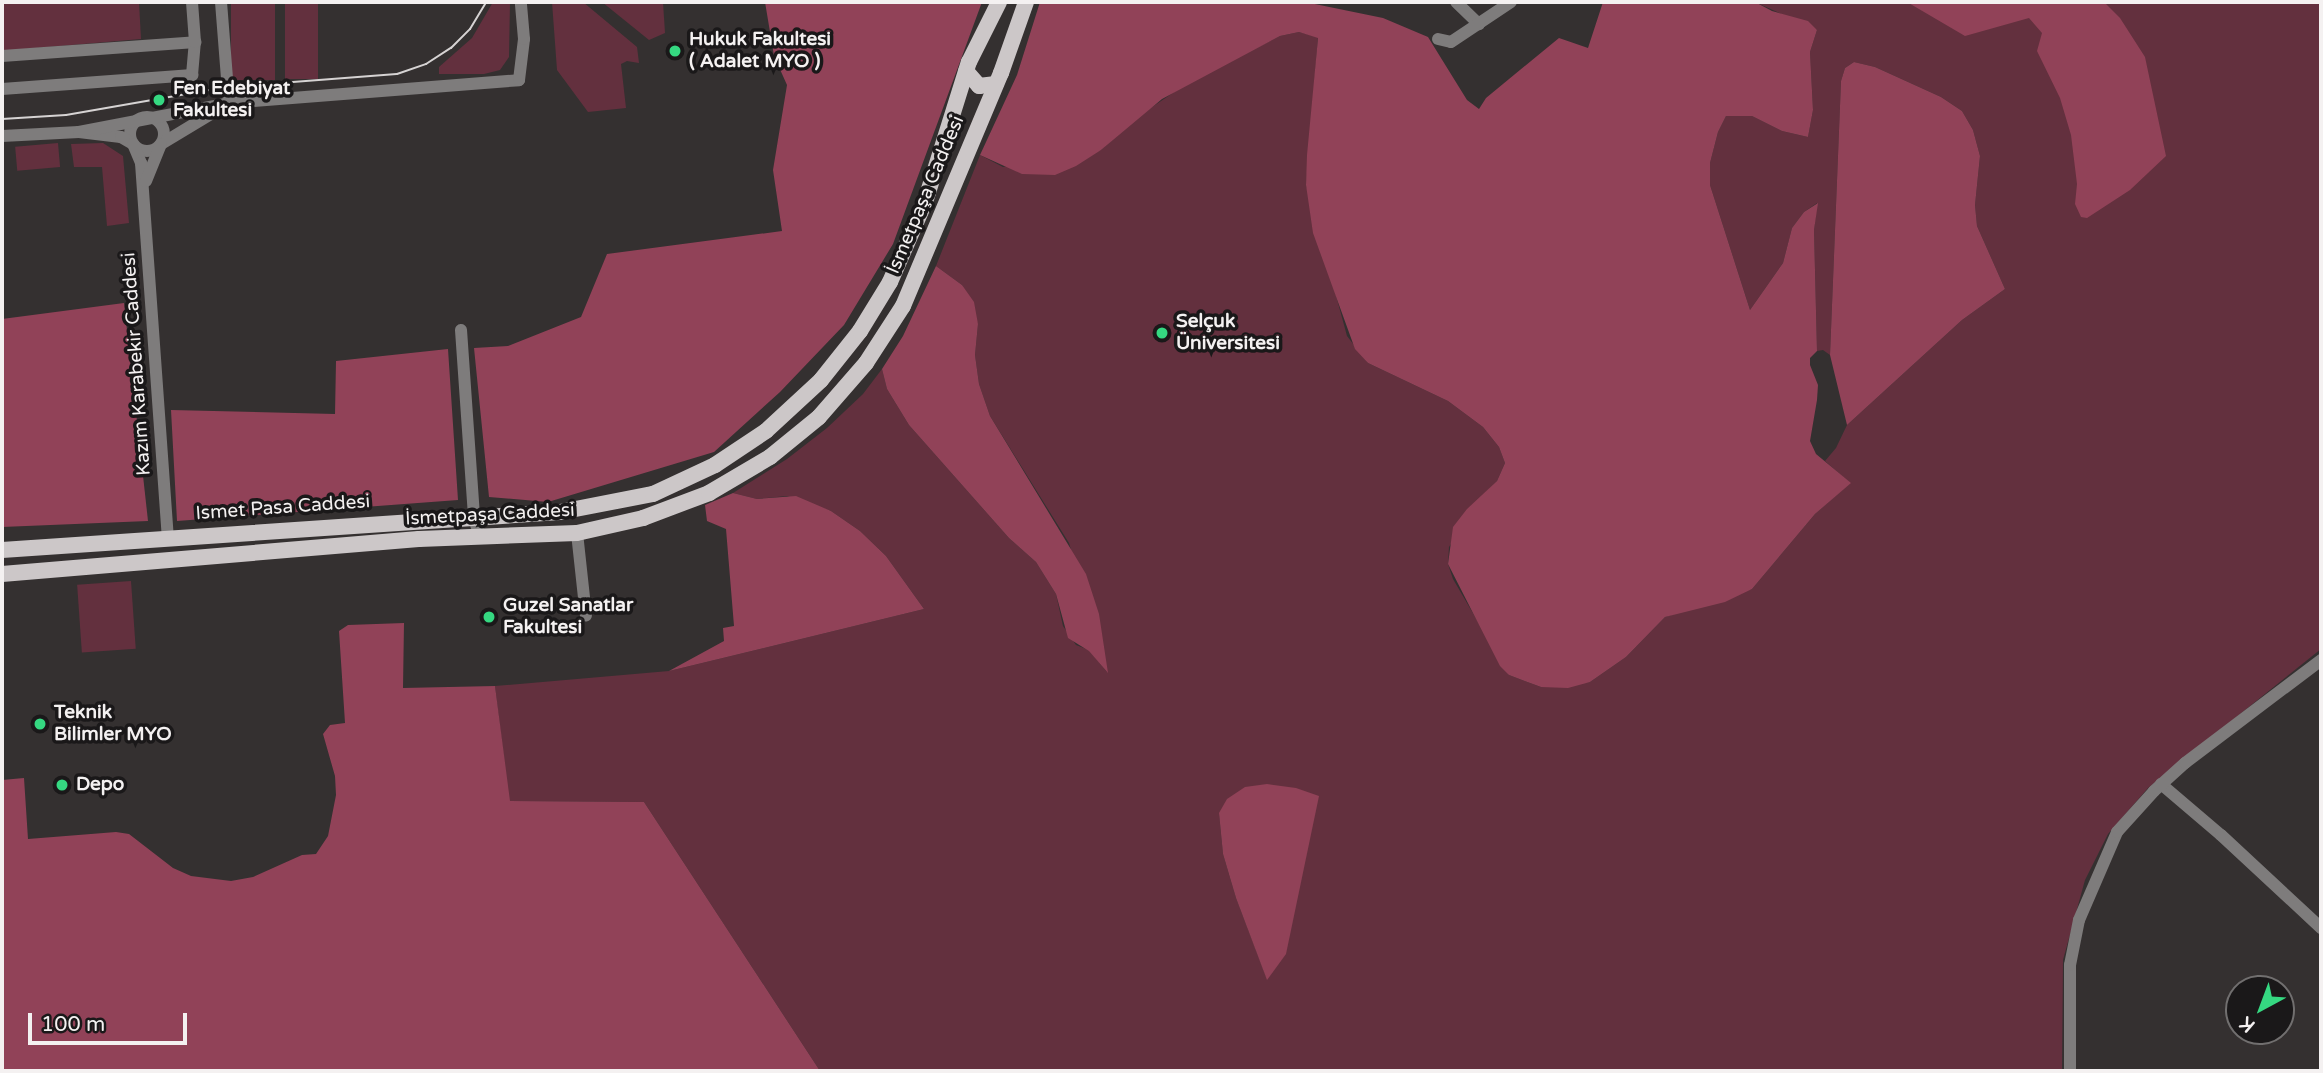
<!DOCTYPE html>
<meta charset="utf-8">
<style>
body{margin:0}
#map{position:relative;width:2323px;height:1073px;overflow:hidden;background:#343030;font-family:"Varela Round",sans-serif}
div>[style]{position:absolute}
.green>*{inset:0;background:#63303e;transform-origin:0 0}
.forest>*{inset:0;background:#914258}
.minor>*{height:12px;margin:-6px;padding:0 6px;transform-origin:6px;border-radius:6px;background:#7e7c7c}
.minor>.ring{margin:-6px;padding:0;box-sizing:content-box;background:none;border:12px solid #7e7c7c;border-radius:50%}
.major>*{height:16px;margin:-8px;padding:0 8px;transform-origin:8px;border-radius:8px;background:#ccc7c8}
.tram>*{height:2px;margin:-1px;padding:0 1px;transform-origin:1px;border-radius:1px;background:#d6d3d3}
.dots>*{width:19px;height:19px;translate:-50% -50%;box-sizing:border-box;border:4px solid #1a1819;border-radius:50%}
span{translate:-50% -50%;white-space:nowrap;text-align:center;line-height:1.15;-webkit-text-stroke:7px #1a1819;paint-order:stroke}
.poi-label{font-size:19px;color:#f4f1f1;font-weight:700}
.left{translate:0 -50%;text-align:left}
.street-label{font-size:19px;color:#f4f1f1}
.frame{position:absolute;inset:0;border:4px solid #f4f1f1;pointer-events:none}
.north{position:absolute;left:2225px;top:975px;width:70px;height:70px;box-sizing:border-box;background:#1a1819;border:2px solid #716f6f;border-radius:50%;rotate:221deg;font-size:19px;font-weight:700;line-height:28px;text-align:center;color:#f4f1f1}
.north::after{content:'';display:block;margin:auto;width:24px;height:32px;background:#35d881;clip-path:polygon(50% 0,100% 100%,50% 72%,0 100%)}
.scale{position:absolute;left:28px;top:1013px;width:159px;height:32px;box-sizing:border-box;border:4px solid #f4f1f1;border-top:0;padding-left:9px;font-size:21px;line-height:24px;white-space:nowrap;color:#f4f1f1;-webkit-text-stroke:5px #1a1819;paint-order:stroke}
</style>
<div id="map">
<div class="green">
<i style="clip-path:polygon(3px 2px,139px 2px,141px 39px,2px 51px)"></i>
<i style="left:231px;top:2px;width:44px;height:78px"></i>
<i style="left:285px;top:2px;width:33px;height:77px"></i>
<i style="clip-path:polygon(493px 2px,510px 2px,509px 57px,500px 70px,484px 74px,439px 74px,439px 67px,472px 38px)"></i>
<i style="clip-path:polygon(552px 2px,583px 2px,637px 47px,639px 63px,627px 61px,621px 64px,626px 108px,588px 112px,557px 70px)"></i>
<i style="clip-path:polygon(602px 2px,663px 2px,665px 33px,649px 40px)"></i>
<i style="clip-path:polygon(evenodd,1755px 2px,2321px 2px,2321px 649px,2148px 788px,2108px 834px,2085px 880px,2063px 960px,2062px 1071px,820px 1071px,644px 802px,509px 801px,495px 686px,669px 671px,924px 609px,886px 556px,860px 531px,831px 511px,787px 496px,757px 499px,733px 493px,787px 459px,827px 428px,863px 394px,882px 369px,887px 389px,909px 425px,1009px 538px,1036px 562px,1056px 594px,1063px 626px,1076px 645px,1089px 650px,1107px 672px,1069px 543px,990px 416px,979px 384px,975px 355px,978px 324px,962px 285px,936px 266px,980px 155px,1003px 167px,1101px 150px,1136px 118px,1189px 82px,1280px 36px,1299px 32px,1318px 37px,1306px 185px,1347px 336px,1368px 363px,1448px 401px,1483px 427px,1499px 447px,1505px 463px,1497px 481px,1483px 495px,1449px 547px,1448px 564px,1453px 579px,1509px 675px,1541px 687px,1590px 682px,1626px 657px,1665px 617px,1752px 589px,1815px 514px,1850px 483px,1825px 461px,1836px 448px,1847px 425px,1962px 320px,2005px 289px,1977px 226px,1975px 205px,1980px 156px,1973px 130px,1962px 111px,1941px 97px,1875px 67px,1854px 62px,1845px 68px,1841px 81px,1830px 355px,1823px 350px,1817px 351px,1814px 230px,1817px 203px,1804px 212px,1792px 228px,1783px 263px,1750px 310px,1710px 185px,1710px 163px,1718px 132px,1726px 116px,1752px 116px,1782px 131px,1808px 137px,1813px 110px,1810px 52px,1817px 30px,1755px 2px,1219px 813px,1267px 979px,1236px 898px,1223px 854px,1219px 813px)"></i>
<i style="left:58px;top:143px;width:24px;height:43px;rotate:85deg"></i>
<i style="clip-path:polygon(103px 143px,123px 156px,129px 223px,107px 226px,102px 167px,74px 167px,71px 144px)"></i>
<i style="left:131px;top:581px;width:68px;height:54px;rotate:86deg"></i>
</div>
<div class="forest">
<i style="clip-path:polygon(765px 2px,982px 2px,893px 244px,844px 325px,780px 392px,714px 452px,548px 502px,489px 497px,474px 348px,508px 346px,581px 317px,607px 254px,782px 231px,773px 170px,787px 85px,774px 56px)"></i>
<i style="clip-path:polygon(1040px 2px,1305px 2px,1383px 18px,1428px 37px,1467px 100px,1479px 109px,1486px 98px,1559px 38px,1588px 48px,1603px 2px,1755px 2px,1772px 11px,1808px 21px,1817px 30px,1810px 52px,1813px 110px,1808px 137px,1782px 131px,1752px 116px,1726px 116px,1718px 132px,1710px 163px,1710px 185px,1750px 310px,1783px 263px,1792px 228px,1804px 212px,1818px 203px,1814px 230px,1817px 351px,1810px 358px,1810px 365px,1818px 385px,1817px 400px,1810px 441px,1816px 454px,1851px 483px,1815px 514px,1752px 589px,1725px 602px,1665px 617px,1626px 657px,1590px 682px,1568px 688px,1541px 687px,1509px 675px,1500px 666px,1448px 564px,1453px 527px,1467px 509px,1497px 481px,1505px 463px,1499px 447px,1483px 427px,1448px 401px,1368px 363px,1355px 349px,1313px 233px,1306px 185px,1307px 155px,1318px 38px,1299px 32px,1280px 36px,1162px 99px,1101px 150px,1076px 166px,1055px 175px,1022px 174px,980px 155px,1017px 75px)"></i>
<i style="clip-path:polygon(1907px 2px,2104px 2px,2120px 18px,2145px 57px,2166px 156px,2130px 190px,2087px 218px,2081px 217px,2075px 204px,2077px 184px,2071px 135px,2060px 98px,2037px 51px,2042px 33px,2029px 18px,1965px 36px)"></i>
<i style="clip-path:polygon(1854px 62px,1875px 67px,1941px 97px,1962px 111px,1973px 130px,1980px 156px,1975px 205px,1977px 226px,2005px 289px,1962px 320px,1847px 425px,1830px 355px,1841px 81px,1845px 68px)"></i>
<i style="clip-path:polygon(936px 266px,962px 285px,974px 302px,978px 324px,975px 355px,979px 384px,990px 416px,1086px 574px,1099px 614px,1108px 673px,1089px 651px,1068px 638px,1056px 594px,1036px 562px,1009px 538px,909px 425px,887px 389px,882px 369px,903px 336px)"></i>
<i style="clip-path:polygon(124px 303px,148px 521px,2px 527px,2px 319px)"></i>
<i style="clip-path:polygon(448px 349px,458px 500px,177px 521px,171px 410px,335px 414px,336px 361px)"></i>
<i style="clip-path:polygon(733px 493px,757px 499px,796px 496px,831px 511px,860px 531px,886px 556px,924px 609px,669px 671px,724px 641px,723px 628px,734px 626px,726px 529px,707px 521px,705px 505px)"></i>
<i style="clip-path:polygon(404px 623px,403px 688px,495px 686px,510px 801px,644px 802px,820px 1071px,2px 1071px,2px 780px,24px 778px,28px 839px,116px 832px,129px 834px,173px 868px,191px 876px,231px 881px,253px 877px,302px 855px,316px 854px,328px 836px,336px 795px,335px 776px,323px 734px,330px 725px,345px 723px,339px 631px,348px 625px)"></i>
<i style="clip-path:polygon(1267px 784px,1296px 788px,1319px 796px,1286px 954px,1267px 980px,1236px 898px,1223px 854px,1219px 813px,1227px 799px,1245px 787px)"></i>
</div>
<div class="minor">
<i style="left:221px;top:2px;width:101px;rotate:85.5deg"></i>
<i style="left:229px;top:103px;width:291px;rotate:-4.5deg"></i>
<i style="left:519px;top:80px;width:41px;rotate:-83deg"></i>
<i style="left:524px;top:39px;width:37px;rotate:-95deg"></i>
<i style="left:1456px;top:2px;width:32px;rotate:44deg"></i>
<i style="left:1438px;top:39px;width:13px;rotate:13deg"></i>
<i style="left:1451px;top:42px;width:72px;rotate:-33.7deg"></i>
<i style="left:2px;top:56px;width:194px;rotate:-4.1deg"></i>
<i style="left:2px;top:89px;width:191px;rotate:-4.2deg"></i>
<i style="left:192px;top:75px;width:33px;rotate:-85deg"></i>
<i style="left:195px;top:42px;width:40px;rotate:-94.3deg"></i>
<i class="ring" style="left:130px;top:117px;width:22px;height:22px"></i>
<i style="left:79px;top:132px;width:42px;rotate:6.8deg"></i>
<i style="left:121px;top:137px;width:14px;rotate:30deg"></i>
<i style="left:133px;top:144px;width:21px;rotate:67deg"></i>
<i style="left:141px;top:163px;width:375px;rotate:85.9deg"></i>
<i style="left:2px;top:136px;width:77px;rotate:-3deg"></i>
<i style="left:79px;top:132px;width:153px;rotate:-10.9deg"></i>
<i style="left:229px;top:103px;width:79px;rotate:148.9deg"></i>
<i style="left:161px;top:144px;width:40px;rotate:112deg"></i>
<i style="left:461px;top:330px;width:188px;rotate:86deg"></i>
<i style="left:474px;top:518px;width:21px;rotate:73deg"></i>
<i style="left:577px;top:533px;width:83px;rotate:83.8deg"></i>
<i style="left:2161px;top:784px;width:79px;rotate:40.4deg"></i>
<i style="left:2221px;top:835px;width:137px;rotate:42.9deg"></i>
<i style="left:2070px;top:1071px;width:106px;rotate:-90deg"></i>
<i style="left:2070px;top:965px;width:46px;rotate:-78.7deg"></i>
<i style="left:2079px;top:920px;width:96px;rotate:-66.6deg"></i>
<i style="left:2117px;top:832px;width:55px;rotate:-47.9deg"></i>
<i style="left:2154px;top:791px;width:42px;rotate:-42.1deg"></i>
<i style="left:2185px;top:763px;width:171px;rotate:-37.1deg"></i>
</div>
<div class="major">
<i style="left:966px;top:71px;width:20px;rotate:49deg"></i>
<i style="left:979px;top:86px;width:17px;rotate:-7deg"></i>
<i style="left:2px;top:550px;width:559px;rotate:-3.9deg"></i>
<i style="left:560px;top:512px;width:95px;rotate:-11deg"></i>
<i style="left:653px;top:494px;width:68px;rotate:-25.1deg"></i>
<i style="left:715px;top:465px;width:61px;rotate:-33.7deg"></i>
<i style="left:766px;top:431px;width:75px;rotate:-42.8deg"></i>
<i style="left:821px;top:380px;width:63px;rotate:-51.5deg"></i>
<i style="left:860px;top:331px;width:57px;rotate:-58.5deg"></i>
<i style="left:890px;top:282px;width:87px;rotate:-66.4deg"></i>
<i style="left:925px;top:202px;width:147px;rotate:-72.6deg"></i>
<i style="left:969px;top:62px;width:67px;rotate:-63.4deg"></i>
<i style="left:2px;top:574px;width:418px;rotate:-4.8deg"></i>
<i style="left:419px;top:539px;width:158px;rotate:-2.2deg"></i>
<i style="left:577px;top:533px;width:68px;rotate:-12.8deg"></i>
<i style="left:643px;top:518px;width:71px;rotate:-20.7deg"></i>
<i style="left:709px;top:493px;width:71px;rotate:-30.5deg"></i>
<i style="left:770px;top:457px;width:63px;rotate:-39.2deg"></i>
<i style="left:819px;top:417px;width:72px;rotate:-49deg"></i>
<i style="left:866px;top:363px;width:68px;rotate:-57deg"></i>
<i style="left:903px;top:306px;width:253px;rotate:-67.2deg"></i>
<i style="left:1001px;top:73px;width:75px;rotate:-70.6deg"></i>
</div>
<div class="tram">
<i style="left:2px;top:119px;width:64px;rotate:-3.6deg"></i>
<i style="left:66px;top:115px;width:163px;rotate:-9.9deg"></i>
<i style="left:227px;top:87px;width:170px;rotate:-4.4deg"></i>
<i style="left:397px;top:74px;width:31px;rotate:-19deg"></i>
<i style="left:426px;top:64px;width:30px;rotate:-33deg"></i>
<i style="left:451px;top:48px;width:27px;rotate:-45deg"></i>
<i style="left:470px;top:29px;width:31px;rotate:-59deg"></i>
</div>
<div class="dots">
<i style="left:675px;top:51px;background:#35d881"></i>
<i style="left:159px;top:100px;background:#35d881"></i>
<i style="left:1162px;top:333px;background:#35d881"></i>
<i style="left:489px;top:617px;background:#35d881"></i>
<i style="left:40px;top:724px;background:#35d881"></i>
<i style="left:62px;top:785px;background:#35d881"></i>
</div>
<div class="poi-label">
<span class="left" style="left:689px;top:51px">Hukuk Fakultesi<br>( Adalet MYO )</span>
<span class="left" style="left:173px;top:100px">Fen Edebiyat<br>Fakultesi</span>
<span class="left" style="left:1176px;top:333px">Selçuk<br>Üniversitesi</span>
<span class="left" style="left:503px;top:617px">Guzel Sanatlar<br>Fakultesi</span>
<span class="left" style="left:54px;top:724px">Teknik<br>Bilimler MYO</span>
<span class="left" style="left:76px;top:785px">Depo</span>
</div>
<div class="street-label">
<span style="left:926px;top:195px;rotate:-67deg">İsmetpaşa Caddesi</span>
<span style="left:137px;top:364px;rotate:-94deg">Kazım Karabekir Caddesi</span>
<span style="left:283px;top:508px;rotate:-4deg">Ismet Pasa Caddesi</span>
<span style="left:490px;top:515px;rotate:-3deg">İsmetpaşa Caddesi</span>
</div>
<div class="frame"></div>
<div class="north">K</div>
<div class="scale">100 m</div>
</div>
